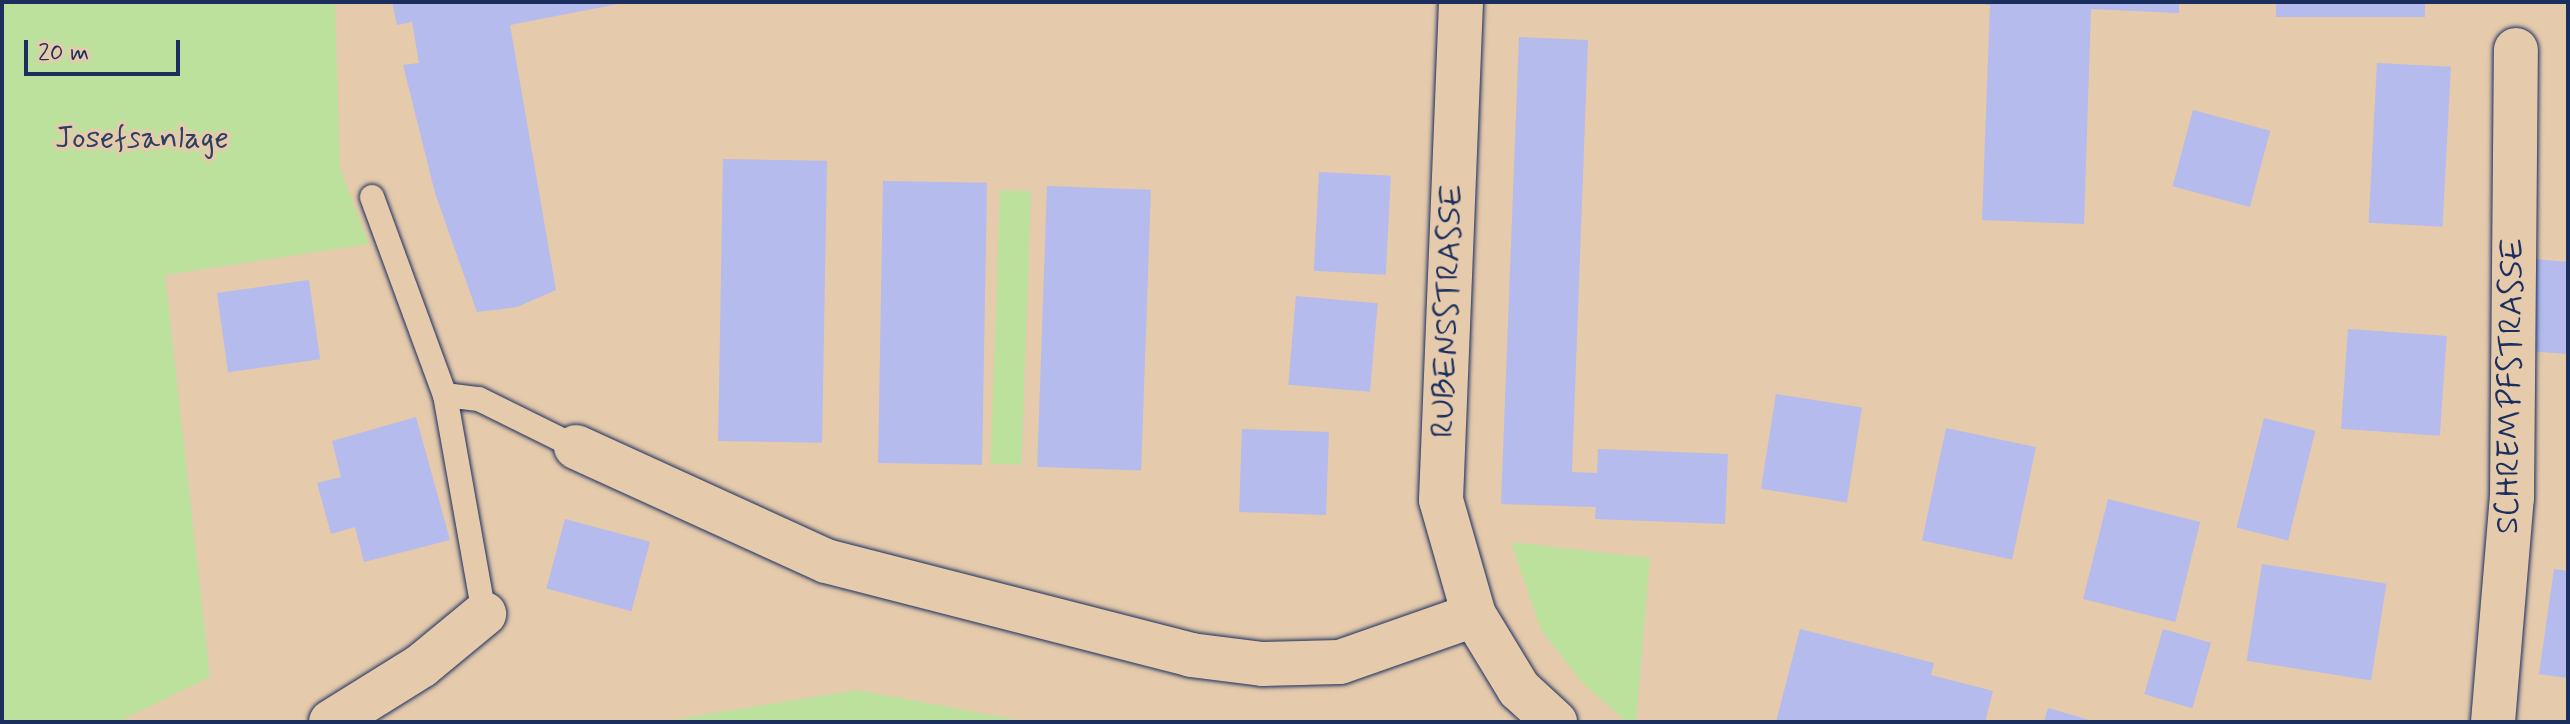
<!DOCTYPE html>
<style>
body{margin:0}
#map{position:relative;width:2570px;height:724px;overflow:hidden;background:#e5caac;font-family:Mynerve,sans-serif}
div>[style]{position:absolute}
.green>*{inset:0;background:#bbe19d;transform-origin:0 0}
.building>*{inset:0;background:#b5bbec;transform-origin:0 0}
.roads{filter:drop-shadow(0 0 2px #1b2f5e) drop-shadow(0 0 2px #1b2f5e)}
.service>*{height:24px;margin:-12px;padding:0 12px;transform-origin:12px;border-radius:12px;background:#e5caac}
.minor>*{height:44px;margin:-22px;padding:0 22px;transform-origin:22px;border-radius:22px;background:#e5caac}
.tertiary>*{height:44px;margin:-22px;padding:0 22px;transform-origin:22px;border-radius:22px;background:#e5caac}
span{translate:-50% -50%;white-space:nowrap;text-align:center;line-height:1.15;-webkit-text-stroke:7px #e5caac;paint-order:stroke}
.park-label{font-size:32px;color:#2b4164}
.street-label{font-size:32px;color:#1b2f5e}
.frame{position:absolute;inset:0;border:4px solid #1b2f5e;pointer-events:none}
.scale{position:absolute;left:24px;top:40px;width:156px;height:36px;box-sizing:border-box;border:4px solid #1b2f5e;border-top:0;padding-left:10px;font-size:24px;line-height:28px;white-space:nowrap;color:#1b2f5e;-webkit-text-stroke:6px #e5caac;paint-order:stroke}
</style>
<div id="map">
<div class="green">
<i style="clip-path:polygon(335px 2px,340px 168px,369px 244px,165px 275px,210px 677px,117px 722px,2px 722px,2px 3px)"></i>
<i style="left:1000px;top:190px;width:31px;height:274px;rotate:2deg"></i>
<i style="clip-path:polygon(1511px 542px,1650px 558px,1636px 722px,1626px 722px,1581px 681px,1541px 630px)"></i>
<i style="clip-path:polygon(857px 690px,1029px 722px,660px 722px)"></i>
</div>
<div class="building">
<i style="clip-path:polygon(392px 2px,628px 2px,510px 25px,556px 290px,517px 307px,477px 312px,435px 193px,403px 65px,419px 63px,412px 22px,397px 25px)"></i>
<i style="clip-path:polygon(1969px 2px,2179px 2px,2179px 13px,2091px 9px,2084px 224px,1982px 220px,1990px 5px)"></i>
<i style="left:2276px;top:2px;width:149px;height:15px"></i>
<i style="clip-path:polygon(1519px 37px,1588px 40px,1572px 472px,1597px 473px,1598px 449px,1728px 454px,1725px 524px,1595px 519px,1596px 507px,1501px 504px)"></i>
<i style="left:2377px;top:63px;width:74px;height:160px;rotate:3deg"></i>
<i style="left:2193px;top:110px;width:80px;height:79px;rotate:15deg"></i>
<i style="left:723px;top:159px;width:104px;height:282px;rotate:1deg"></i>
<i style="left:1319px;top:172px;width:72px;height:99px;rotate:3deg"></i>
<i style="left:883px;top:181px;width:104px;height:282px;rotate:1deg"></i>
<i style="left:1047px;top:186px;width:104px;height:281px;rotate:2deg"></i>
<i style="clip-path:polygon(2534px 259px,2568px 262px,2568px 354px,2527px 351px)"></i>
<i style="left:309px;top:280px;width:80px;height:93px;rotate:82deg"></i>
<i style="left:1296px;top:296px;width:82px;height:89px;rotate:5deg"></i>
<i style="left:2348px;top:329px;width:99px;height:100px;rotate:4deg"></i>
<i style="left:1776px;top:394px;width:87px;height:96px;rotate:9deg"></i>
<i style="clip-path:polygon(416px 417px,450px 540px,364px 562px,355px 527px,331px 534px,317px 483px,341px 477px,332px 441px)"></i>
<i style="left:2264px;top:418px;width:53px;height:113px;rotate:14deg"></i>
<i style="left:1946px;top:428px;width:92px;height:115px;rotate:12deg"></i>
<i style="left:1242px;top:429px;width:87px;height:83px;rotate:2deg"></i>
<i style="left:2108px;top:499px;width:95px;height:103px;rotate:14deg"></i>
<i style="left:565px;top:519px;width:88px;height:72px;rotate:15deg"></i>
<i style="left:2262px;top:564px;width:126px;height:98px;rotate:9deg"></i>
<i style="clip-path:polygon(2554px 569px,2568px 571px,2568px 678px,2539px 674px)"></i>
<i style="clip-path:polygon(1800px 629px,1934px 663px,1931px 675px,1993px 691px,1985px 722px,1776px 722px)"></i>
<i style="left:2163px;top:629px;width:50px;height:68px;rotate:16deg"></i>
<i style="clip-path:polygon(2048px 708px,2093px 721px,2093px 722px,2044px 722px)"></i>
</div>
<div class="roads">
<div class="service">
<i style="left:372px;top:197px;width:211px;rotate:69.8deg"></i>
<i style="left:445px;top:395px;width:222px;rotate:79.9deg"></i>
<i style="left:445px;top:395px;width:34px;rotate:7deg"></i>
<i style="left:479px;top:399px;width:108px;rotate:26.3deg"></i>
</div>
<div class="minor">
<i style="left:576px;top:447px;width:275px;rotate:24.5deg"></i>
<i style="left:826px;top:561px;width:377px;rotate:14.4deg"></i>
<i style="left:1191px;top:655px;width:72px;rotate:7.2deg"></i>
<i style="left:1262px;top:664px;width:78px;rotate:-1.5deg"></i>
<i style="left:1340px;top:662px;width:142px;rotate:-19.3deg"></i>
<i style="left:331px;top:722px;width:106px;rotate:-31.9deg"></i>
<i style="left:421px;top:666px;width:82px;rotate:-39.5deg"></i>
<i style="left:2493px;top:722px;width:225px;rotate:-85.2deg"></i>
<i style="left:2512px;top:498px;width:448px;rotate:-89.5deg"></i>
</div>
<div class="tertiary">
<i style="left:1461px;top:2px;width:498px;rotate:92.3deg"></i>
<i style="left:1441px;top:500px;width:120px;rotate:74deg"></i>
<i style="left:1474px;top:615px;width:87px;rotate:58.7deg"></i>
<i style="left:1519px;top:689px;width:49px;rotate:42.5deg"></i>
</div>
</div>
<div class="park-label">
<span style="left:142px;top:138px">Josefsanlage</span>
</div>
<div class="street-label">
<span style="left:1448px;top:311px;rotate:-88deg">RUBENSSTRASSE</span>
<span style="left:2511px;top:386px;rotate:-89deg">SCHREMPFSTRASSE</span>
</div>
<div class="frame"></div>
<div class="scale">20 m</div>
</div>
